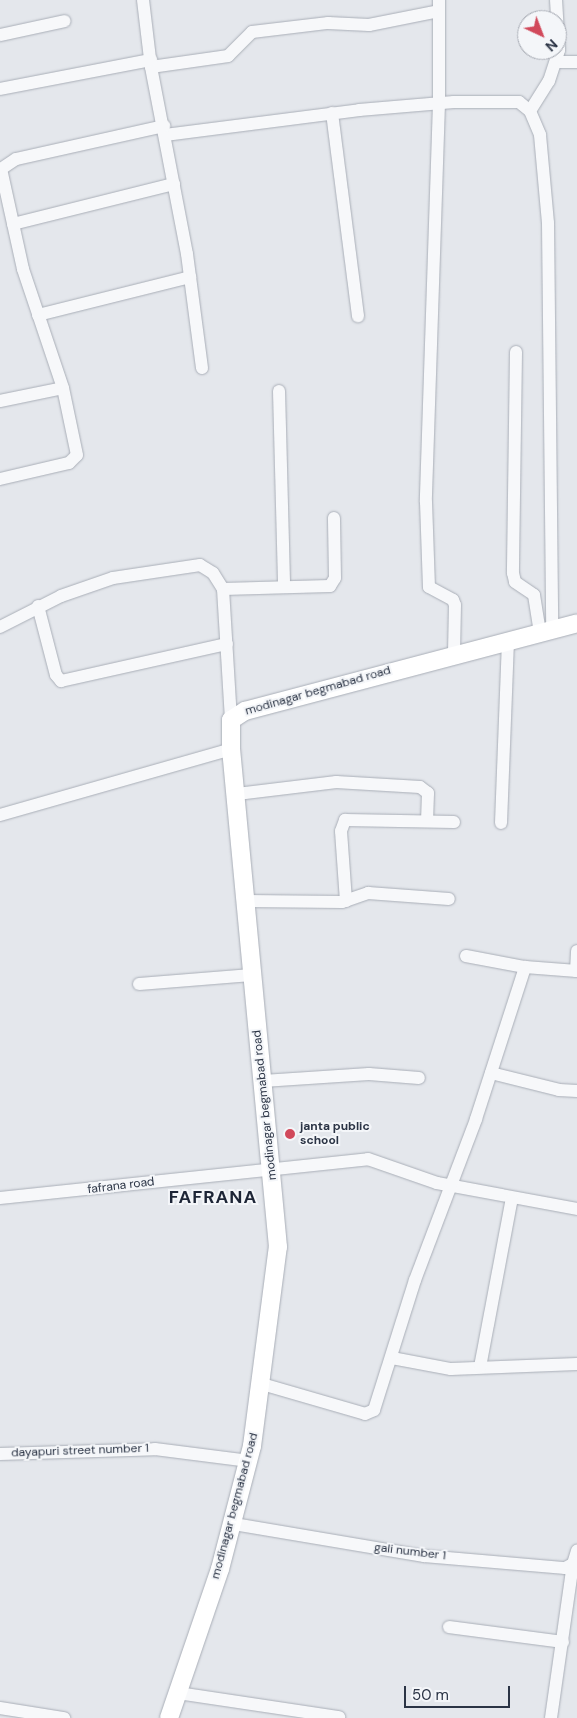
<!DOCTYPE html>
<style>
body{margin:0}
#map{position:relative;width:577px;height:1718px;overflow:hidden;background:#e4e7ec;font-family:"DM Sans",sans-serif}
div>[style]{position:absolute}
.roads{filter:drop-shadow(0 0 1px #a9aeb7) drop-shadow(0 0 1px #a9aeb7)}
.street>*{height:12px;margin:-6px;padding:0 6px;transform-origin:6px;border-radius:6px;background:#f7f8fa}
.secondary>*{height:18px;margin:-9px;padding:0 9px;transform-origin:9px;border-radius:9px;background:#fff}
.dots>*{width:14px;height:14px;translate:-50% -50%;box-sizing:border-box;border:2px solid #f4f6f9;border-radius:50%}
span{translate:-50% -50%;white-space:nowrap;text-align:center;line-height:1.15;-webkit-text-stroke:4px #f4f6f9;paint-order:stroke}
.street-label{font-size:12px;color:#2b3445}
.poi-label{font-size:12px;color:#2b3445;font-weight:700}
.left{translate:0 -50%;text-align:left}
.district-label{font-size:18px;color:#1d2536;font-weight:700;letter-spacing:1px}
.north{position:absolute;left:517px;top:10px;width:50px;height:50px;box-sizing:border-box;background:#f4f6f9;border:1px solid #a4a8b1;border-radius:50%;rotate:137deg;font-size:14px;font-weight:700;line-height:20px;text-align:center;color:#2b3445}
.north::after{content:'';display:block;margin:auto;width:18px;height:22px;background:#d1495b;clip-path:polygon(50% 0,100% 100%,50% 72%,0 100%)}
.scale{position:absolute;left:404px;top:1686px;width:106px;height:22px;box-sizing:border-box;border:2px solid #2b3445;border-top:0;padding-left:6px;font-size:15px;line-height:18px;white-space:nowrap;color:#2b3445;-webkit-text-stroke:4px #f4f6f9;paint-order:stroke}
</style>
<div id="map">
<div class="roads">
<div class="street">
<i style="left:143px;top:0;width:67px;rotate:83.2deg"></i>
<i style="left:151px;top:67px;width:190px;rotate:79.1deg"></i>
<i style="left:187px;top:254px;width:115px;rotate:82.5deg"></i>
<i style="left:439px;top:0;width:103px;rotate:90deg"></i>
<i style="left:439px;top:103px;width:399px;rotate:91.9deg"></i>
<i style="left:426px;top:502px;width:85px;rotate:88deg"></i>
<i style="left:429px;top:587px;width:27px;rotate:28deg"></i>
<i style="left:453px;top:600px;width:5px;rotate:68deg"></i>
<i style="left:455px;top:605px;width:49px;rotate:91.2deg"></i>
<i style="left:0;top:35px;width:66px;rotate:-12.2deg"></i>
<i style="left:556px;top:62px;width:21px"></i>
<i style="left:151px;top:67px;width:78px;rotate:-8.1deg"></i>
<i style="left:228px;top:56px;width:34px;rotate:-45deg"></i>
<i style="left:252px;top:32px;width:77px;rotate:-6.8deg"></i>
<i style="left:328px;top:23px;width:41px;rotate:2.8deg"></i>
<i style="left:369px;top:25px;width:71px;rotate:-11.3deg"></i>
<i style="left:0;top:89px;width:154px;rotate:-10.9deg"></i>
<i style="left:530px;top:111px;width:36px;rotate:-58deg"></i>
<i style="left:549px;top:81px;width:33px;rotate:-72deg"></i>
<i style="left:559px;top:50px;width:50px;rotate:-93.4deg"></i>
<i style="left:332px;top:113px;width:205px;rotate:82.7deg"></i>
<i style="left:165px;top:135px;width:196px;rotate:-7.3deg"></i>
<i style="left:359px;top:110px;width:95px;rotate:-4.8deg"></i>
<i style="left:454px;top:102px;width:65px"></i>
<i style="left:519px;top:102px;width:14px;rotate:39deg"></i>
<i style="left:530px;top:111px;width:26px;rotate:67deg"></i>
<i style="left:540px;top:135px;width:88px;rotate:84.8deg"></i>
<i style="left:548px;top:223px;width:407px;rotate:89.4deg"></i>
<i style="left:13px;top:224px;width:166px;rotate:-14deg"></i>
<i style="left:38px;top:315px;width:157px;rotate:-14deg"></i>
<i style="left:516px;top:352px;width:221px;rotate:90.8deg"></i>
<i style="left:513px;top:573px;width:9px;rotate:77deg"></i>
<i style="left:515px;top:582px;width:23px;rotate:34deg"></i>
<i style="left:534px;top:595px;width:38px;rotate:81deg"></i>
<i style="left:279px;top:391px;width:195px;rotate:88.5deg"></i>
<i style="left:0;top:401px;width:64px;rotate:-11.7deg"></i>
<i style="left:0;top:479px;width:71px;rotate:-13.1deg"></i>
<i style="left:69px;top:463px;width:11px;rotate:-45deg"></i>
<i style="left:77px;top:455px;width:68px;rotate:-101.8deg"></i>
<i style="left:63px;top:388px;width:126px;rotate:-108.6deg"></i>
<i style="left:23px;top:269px;width:102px;rotate:-102.4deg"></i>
<i style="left:1px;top:169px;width:18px;rotate:-34deg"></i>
<i style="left:16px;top:159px;width:152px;rotate:-12.6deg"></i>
<i style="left:223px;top:589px;width:107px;rotate:-1.6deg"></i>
<i style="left:330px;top:586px;width:9px;rotate:-58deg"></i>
<i style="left:335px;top:578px;width:60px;rotate:-91deg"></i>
<i style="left:38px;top:606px;width:71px;rotate:75.4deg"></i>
<i style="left:56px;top:675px;width:8px;rotate:50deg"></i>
<i style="left:61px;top:681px;width:170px;rotate:-12.6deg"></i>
<i style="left:0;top:627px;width:68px;rotate:-26.9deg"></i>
<i style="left:61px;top:596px;width:55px;rotate:-19.1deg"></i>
<i style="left:113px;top:578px;width:88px;rotate:-8.5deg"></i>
<i style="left:200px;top:565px;width:15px;rotate:32deg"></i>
<i style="left:213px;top:573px;width:19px;rotate:58deg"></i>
<i style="left:223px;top:589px;width:131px;rotate:86.5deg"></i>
<i style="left:237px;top:794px;width:100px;rotate:-6.9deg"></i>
<i style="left:336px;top:782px;width:84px;rotate:3.4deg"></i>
<i style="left:420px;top:787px;width:10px;rotate:37deg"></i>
<i style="left:428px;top:793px;width:28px;rotate:92deg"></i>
<i style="left:0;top:815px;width:240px;rotate:-15.9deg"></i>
<i style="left:501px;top:823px;width:182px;rotate:-87.8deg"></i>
<i style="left:246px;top:901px;width:96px;rotate:0.6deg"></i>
<i style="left:342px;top:902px;width:28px;rotate:-19deg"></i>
<i style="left:368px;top:893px;width:81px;rotate:4.2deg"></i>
<i style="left:346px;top:901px;width:70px;rotate:-94.1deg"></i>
<i style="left:341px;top:831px;width:12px;rotate:-70deg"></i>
<i style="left:345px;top:820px;width:109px;rotate:1.1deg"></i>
<i style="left:466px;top:956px;width:60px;rotate:10.6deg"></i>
<i style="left:525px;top:967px;width:52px;rotate:4.4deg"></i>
<i style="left:576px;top:971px;width:20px;rotate:-87deg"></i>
<i style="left:139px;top:984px;width:113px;rotate:-4.6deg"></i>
<i style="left:491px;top:1073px;width:70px;rotate:14deg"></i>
<i style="left:559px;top:1090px;width:18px;rotate:3deg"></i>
<i style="left:263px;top:1081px;width:106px;rotate:-3.8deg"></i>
<i style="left:369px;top:1074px;width:50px;rotate:4.6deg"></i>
<i style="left:0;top:1198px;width:370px;rotate:-6deg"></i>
<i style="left:368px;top:1159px;width:73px;rotate:19.2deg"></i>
<i style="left:437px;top:1183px;width:142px;rotate:10.5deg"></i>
<i style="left:392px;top:1358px;width:60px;rotate:10.6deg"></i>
<i style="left:451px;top:1369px;width:126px;rotate:-2.3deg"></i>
<i style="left:480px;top:1367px;width:172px;rotate:-79.3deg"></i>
<i style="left:262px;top:1384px;width:107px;rotate:16.2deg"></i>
<i style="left:365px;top:1414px;width:10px;rotate:-24deg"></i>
<i style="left:374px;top:1410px;width:136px;rotate:-72.5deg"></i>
<i style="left:415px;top:1280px;width:172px;rotate:-69.2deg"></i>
<i style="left:476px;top:1119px;width:160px;rotate:-72.1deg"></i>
<i style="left:0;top:1454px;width:155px;rotate:-1.8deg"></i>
<i style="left:155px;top:1449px;width:95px;rotate:7.3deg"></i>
<i style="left:234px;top:1524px;width:193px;rotate:9.6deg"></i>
<i style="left:424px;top:1556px;width:142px;rotate:4.9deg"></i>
<i style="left:565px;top:1568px;width:9px;rotate:-27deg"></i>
<i style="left:573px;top:1564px;width:14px;rotate:-73deg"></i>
<i style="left:449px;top:1627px;width:115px;rotate:7.5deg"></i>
<i style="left:178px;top:1693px;width:163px;rotate:8.5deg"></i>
<i style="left:0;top:1708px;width:65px;rotate:8.9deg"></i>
<i style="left:551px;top:1718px;width:156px;rotate:-81.9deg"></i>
</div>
<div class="secondary">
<i style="left:169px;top:1718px;width:157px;rotate:-71.1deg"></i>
<i style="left:220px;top:1569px;width:127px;rotate:-75.4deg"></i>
<i style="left:252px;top:1446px;width:201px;rotate:-82.6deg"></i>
<i style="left:278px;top:1247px;width:500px;rotate:-95.39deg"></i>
<i style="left:231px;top:749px;width:29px;rotate:-90deg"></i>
<i style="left:231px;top:720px;width:17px;rotate:-33deg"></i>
<i style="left:245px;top:711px;width:343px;rotate:-14.8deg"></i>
</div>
</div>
<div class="dots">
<i style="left:290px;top:1134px;background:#d1495b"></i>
</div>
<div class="street-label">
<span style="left:318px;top:691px;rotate:-16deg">modinagar begmabad road</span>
<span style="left:265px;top:1105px;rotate:-96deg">modinagar begmabad road</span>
<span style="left:121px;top:1186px;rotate:-7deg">fafrana road</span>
<span style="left:80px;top:1451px;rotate:-2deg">dayapuri street number 1</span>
<span style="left:235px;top:1506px;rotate:-75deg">modinagar begmabad road</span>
<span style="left:410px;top:1552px;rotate:7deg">gali number 1</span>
</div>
<div class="poi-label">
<span class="left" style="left:300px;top:1134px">janta public<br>school</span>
</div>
<div class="district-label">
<span style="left:213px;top:1197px">FAFRANA</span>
</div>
<div class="north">N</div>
<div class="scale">50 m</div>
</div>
